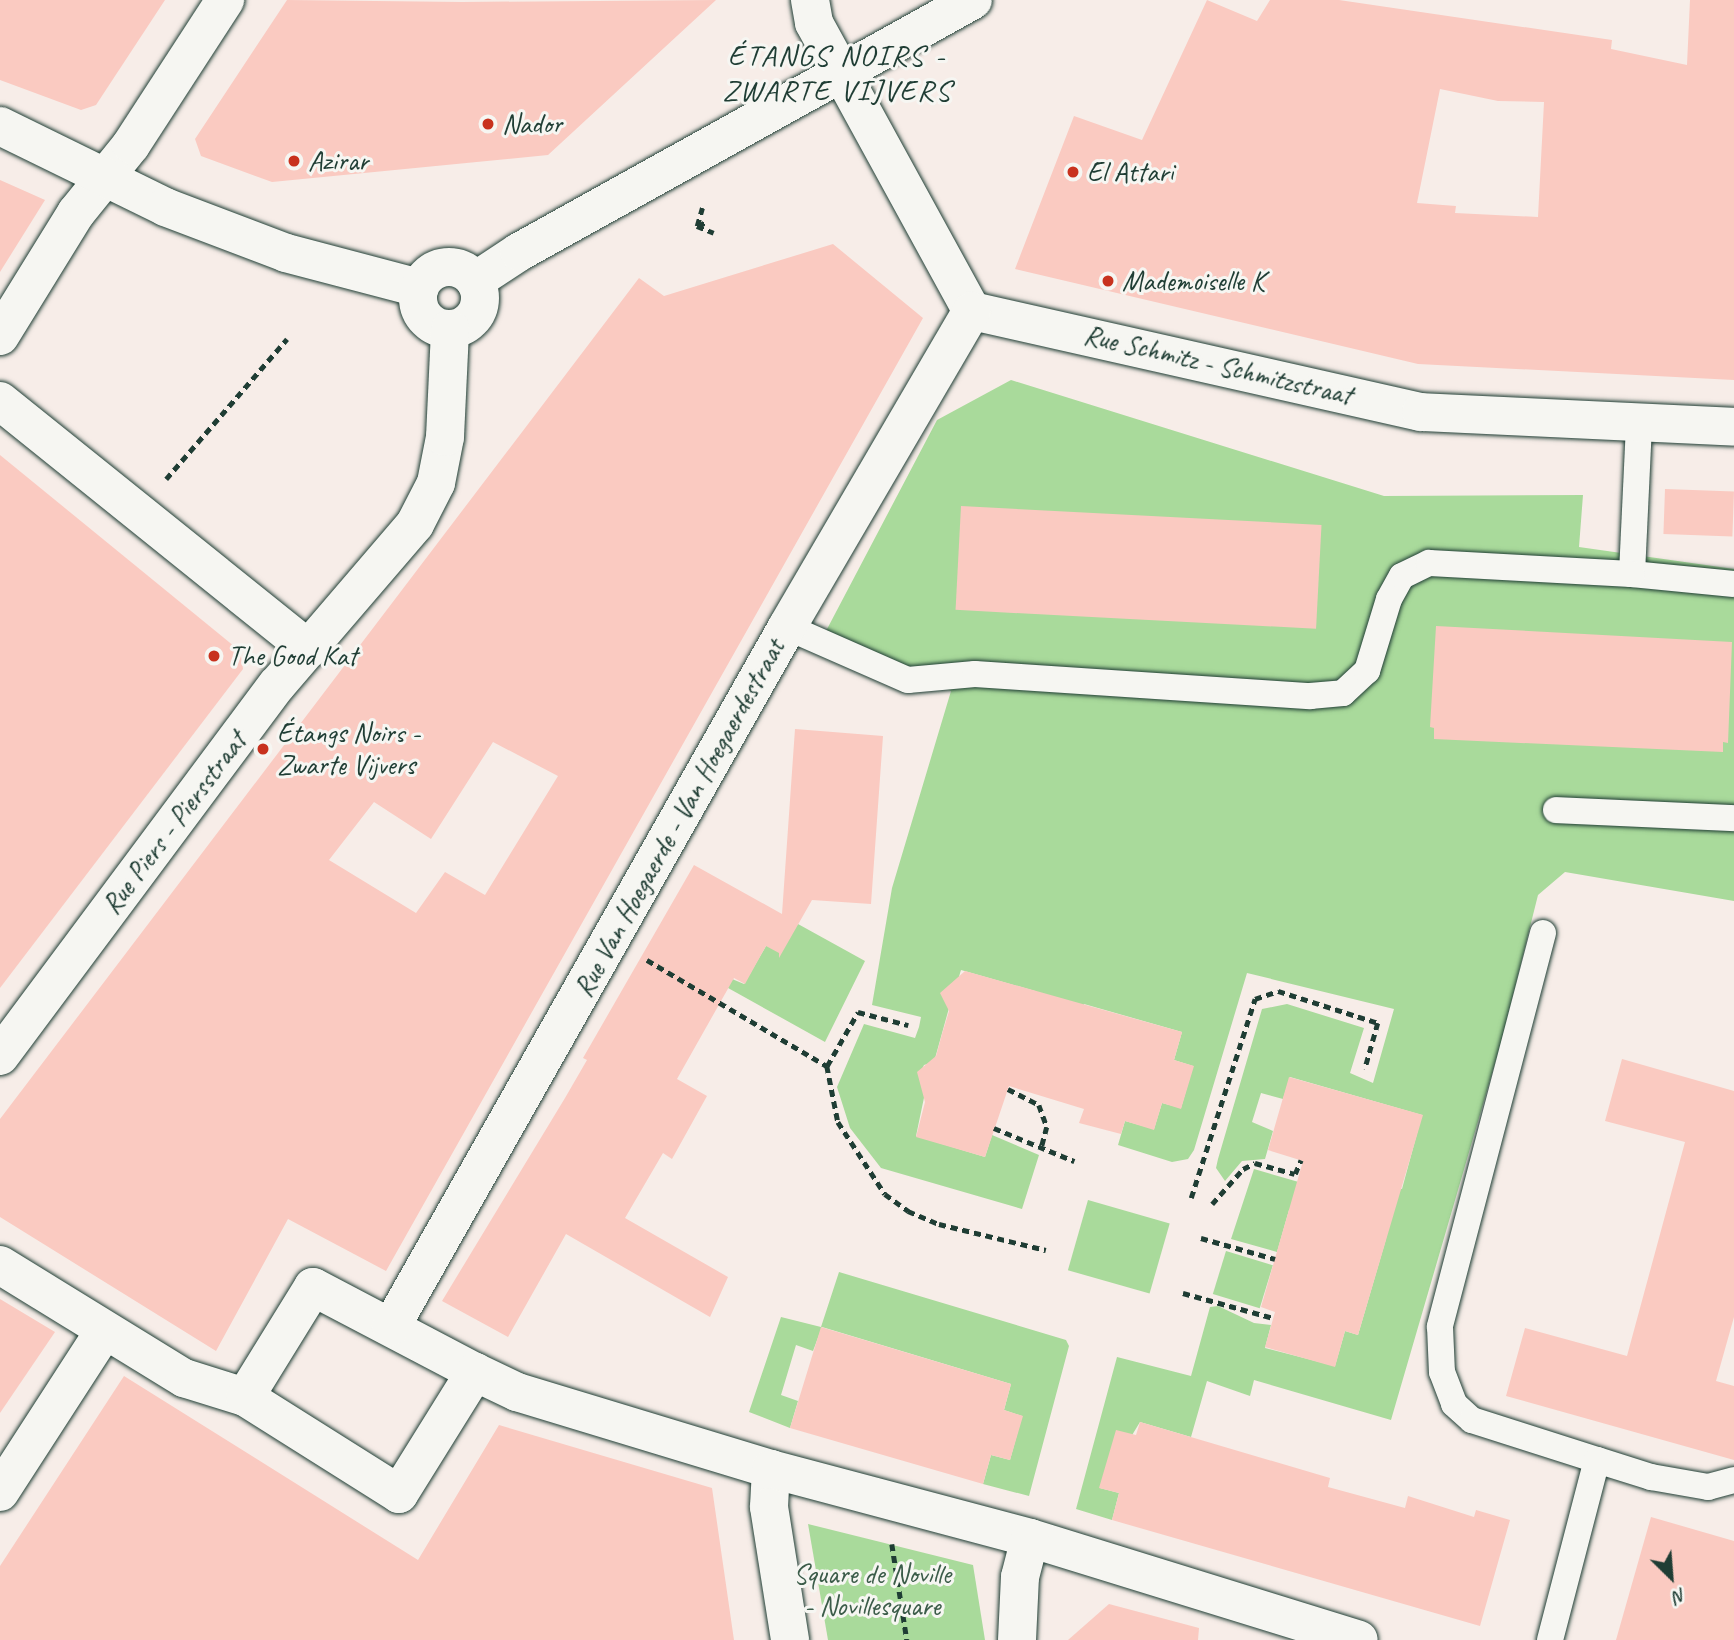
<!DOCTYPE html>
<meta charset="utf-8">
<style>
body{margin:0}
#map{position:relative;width:1734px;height:1640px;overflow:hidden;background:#f7ede8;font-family:Caveat,sans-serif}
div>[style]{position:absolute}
.green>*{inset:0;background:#a9da9b;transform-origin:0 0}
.building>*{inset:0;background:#facac1;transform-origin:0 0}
.path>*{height:4.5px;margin-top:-2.25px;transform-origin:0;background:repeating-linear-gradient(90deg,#1f3d34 0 7px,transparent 0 12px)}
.roads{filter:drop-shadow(0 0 2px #1f3d34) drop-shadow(0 0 2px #1f3d34)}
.lane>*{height:26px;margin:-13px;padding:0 13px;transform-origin:13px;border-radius:13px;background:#f6f6f2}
.street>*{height:38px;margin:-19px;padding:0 19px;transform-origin:19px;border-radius:19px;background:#f6f6f2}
.secondary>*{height:38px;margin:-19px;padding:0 19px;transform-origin:19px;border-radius:19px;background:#f6f6f2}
.secondary>.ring{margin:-19px;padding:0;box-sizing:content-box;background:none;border:38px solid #f6f6f2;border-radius:50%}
.dots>*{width:19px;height:19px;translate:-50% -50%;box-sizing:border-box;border:4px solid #f6f6f2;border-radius:50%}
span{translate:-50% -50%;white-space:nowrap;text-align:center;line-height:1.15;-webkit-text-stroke:6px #f6f6f2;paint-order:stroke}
.poi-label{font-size:28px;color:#1f3d34}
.left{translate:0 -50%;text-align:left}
.street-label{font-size:28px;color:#1f3d34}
.park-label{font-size:28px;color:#3b5c49}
.neighbourhood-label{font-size:30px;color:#1f3d34;letter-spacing:2px}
.north{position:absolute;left:1636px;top:1542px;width:70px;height:70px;-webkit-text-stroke:5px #f6f6f2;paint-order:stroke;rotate:155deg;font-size:19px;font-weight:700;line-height:28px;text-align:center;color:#1f3d34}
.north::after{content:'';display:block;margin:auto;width:24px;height:32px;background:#1f3d34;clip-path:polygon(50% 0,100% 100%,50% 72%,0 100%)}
</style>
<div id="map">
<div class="green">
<i style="clip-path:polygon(1011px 380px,1384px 496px,1583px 495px,1579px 547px,1734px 569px,1734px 901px,1565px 872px,1538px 895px,1502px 1039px,1391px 1420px,1254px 1380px,1250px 1396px,1207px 1381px,1191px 1437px,1140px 1422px,1100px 1488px,1119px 1493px,1112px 1520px,1076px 1509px,1117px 1357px,1191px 1376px,1210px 1307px,1218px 1306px,1254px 1323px,1271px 1325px,1265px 1348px,1335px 1366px,1345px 1331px,1358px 1335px,1386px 1239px,1389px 1186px,1402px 1189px,1422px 1115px,1290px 1077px,1283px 1099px,1261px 1093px,1252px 1122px,1273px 1131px,1265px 1159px,1242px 1161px,1225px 1181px,1216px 1168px,1218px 1159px,1262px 1009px,1287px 1004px,1364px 1028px,1350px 1073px,1373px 1083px,1394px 1009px,1247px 973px,1194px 1150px,1188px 1159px,1172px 1162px,1118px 1145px,1125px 1121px,1154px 1129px,1162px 1103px,1181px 1108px,1193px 1066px,1174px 1060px,1182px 1032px,1084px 1004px,1081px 1014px,1035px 991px,961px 970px,957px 983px,943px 998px,949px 1008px,934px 1062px,924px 1065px,920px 1074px,926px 1088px,916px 1136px,985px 1157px,992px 1135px,1039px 1155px,1022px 1209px,881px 1168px,850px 1128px,837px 1087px,864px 1024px,915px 1038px,919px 1027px,921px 1017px,872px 1005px,892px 888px,951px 691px,826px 631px,937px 420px)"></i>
<i style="clip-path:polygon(798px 924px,865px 961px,825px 1042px,649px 944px,744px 984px,766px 946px)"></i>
<i style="clip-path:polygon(1254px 1169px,1309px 1185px,1289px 1210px,1277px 1252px,1231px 1239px)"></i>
<i style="left:1088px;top:1200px;width:85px;height:73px;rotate:16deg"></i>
<i style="left:1226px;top:1251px;width:49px;height:45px;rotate:17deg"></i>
<i style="clip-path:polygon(839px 1272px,1066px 1340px,1069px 1346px,1029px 1496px,983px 1484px,991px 1455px,1010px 1460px,1022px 1416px,1004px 1410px,1011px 1384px,822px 1327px,813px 1351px,796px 1345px,781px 1395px,798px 1401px,790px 1428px,749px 1412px,781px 1317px,821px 1327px)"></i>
<i style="clip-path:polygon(808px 1524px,973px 1565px,985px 1640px,828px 1640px)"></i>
</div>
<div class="building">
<i style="clip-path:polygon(0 0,165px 0,96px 105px,81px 110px,0 80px)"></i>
<i style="clip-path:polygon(287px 0,462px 2px,716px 0,548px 155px,272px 182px,201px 156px,195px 139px)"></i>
<i style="clip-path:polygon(evenodd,1207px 0,1257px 21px,1270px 0,1339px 0,1612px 40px,1611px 49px,1687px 65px,1690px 0,1734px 0,1734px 380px,1418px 364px,1015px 269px,1074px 116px,1142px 140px,1207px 0,1440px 89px,1498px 101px,1544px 102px,1538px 217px,1455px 213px,1456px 206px,1417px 203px,1440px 89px)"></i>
<i style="clip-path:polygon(0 180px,45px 200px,0 272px)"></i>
<i style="clip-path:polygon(evenodd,833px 244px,923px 318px,386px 1271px,288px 1219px,216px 1351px,0 1217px,0 1119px,639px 278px,664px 296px,833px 244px,493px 742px,558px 776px,485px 895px,445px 872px,416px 913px,329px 860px,374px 802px,431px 839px,493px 742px)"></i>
<i style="clip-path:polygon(0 455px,240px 651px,243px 669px,0 988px)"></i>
<i style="left:1665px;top:489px;width:69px;height:45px;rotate:2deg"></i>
<i style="left:961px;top:506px;width:361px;height:104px;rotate:3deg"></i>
<i style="clip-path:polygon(1436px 626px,1732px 642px,1728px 743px,1723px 742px,1723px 752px,1434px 739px,1434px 728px,1430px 727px)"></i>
<i style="clip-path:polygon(795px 729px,883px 736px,871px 904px,812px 900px,779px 958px,779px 953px,766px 946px,745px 984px,734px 978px,677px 1079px,707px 1096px,672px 1159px,663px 1153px,625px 1218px,728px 1277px,710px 1317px,566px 1234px,508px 1337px,442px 1301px,565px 1098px,587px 1060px,583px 1058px,694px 865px,782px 914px)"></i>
<i style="clip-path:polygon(965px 971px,1182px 1032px,1174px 1060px,1194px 1066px,1181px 1109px,1162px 1103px,1154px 1130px,1125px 1121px,1121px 1134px,1079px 1123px,1084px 1109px,1009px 1086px,985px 1157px,916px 1137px,925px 1102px,917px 1072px,936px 1056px,942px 1034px,949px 1011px,940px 993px)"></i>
<i style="clip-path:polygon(1622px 1059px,1734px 1091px,1734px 1317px,1716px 1381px,1734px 1386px,1734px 1460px,1506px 1396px,1525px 1328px,1627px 1356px,1685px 1142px,1605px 1121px)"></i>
<i style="clip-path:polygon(1289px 1077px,1423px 1115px,1358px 1335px,1345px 1331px,1335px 1367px,1265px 1347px,1275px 1312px,1261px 1307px,1303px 1161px,1268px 1150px)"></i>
<i style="clip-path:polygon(0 1299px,55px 1332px,0 1413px)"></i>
<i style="clip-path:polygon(821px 1327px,1011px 1384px,1004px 1410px,1023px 1416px,1010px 1460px,991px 1455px,983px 1484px,790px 1428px)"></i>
<i style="clip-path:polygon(124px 1376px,418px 1560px,499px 1425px,712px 1488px,734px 1640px,0 1640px,0 1566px)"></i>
<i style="clip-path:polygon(1140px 1422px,1330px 1478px,1328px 1487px,1405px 1508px,1408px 1496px,1474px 1517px,1476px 1510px,1510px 1520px,1480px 1626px,1112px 1520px,1119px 1493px,1099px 1488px,1116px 1430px,1136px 1435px)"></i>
<i style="clip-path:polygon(1651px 1517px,1734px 1541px,1734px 1640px,1616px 1640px)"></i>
<i style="clip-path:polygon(1109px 1604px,1199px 1628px,1198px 1640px,1068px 1640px)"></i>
</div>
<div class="path">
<i style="left:697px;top:226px;width:19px;rotate:-74deg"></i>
<i style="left:697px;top:226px;width:18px;rotate:22deg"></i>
<i style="left:698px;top:226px;width:11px;rotate:-27deg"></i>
<i style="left:166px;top:479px;width:185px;rotate:-49.2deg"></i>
<i style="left:647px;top:960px;width:209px;rotate:30.5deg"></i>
<i style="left:827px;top:1066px;width:57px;rotate:78.9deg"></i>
<i style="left:838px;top:1122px;width:86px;rotate:56.9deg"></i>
<i style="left:885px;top:1194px;width:29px;rotate:36deg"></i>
<i style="left:908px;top:1211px;width:34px;rotate:23deg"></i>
<i style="left:939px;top:1224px;width:110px;rotate:13.7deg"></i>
<i style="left:827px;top:1066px;width:62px;rotate:-60.1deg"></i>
<i style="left:858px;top:1012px;width:52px;rotate:14.6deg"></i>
<i style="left:1008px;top:1089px;width:35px;rotate:27deg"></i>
<i style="left:1039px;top:1105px;width:23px;rotate:70deg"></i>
<i style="left:1047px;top:1127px;width:20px;rotate:105deg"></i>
<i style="left:994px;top:1128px;width:87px;rotate:22.4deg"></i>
<i style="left:1191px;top:1198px;width:209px;rotate:-72.2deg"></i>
<i style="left:1255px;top:999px;width:24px;rotate:-19deg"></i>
<i style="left:1278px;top:991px;width:105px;rotate:17.7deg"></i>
<i style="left:1378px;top:1023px;width:48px;rotate:105.8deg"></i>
<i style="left:1212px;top:1204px;width:47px;rotate:-48.5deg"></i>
<i style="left:1243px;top:1169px;width:13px;rotate:-27deg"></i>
<i style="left:1255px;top:1163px;width:41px;rotate:15.4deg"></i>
<i style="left:1295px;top:1174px;width:15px;rotate:-67deg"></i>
<i style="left:1201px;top:1238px;width:77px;rotate:15.8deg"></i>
<i style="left:1183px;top:1293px;width:93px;rotate:15.5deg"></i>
<i style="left:892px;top:1544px;width:97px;rotate:81.1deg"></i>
</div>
<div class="roads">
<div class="lane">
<i style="left:1639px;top:425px;width:149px;rotate:92.7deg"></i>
<i style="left:1632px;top:574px;width:102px;rotate:5.6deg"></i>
<i style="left:787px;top:627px;width:132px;rotate:23.7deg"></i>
<i style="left:908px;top:680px;width:67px;rotate:-5.1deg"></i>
<i style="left:975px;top:674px;width:336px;rotate:3.8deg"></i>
<i style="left:1310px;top:696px;width:33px;rotate:-5deg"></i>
<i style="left:1343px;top:693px;width:33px;rotate:-43deg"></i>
<i style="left:1367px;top:671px;width:75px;rotate:-73deg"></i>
<i style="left:1389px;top:599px;width:26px;rotate:-61deg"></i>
<i style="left:1402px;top:576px;width:30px;rotate:-26deg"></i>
<i style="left:1429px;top:563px;width:203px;rotate:3.1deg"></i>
<i style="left:1556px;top:810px;width:178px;rotate:2.6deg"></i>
<i style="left:1543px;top:933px;width:407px;rotate:104.7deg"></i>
<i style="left:1440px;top:1327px;width:45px;rotate:87.5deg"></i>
<i style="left:1442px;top:1372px;width:34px;rotate:69deg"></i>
<i style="left:1454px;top:1404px;width:24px;rotate:42deg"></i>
<i style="left:1472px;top:1420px;width:131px;rotate:17.7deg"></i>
<i style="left:1550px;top:1640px;width:186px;rotate:-75.4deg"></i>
<i style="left:1597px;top:1460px;width:57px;rotate:17.5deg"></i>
<i style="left:1651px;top:1477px;width:58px;rotate:10deg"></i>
<i style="left:1708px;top:1487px;width:27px;rotate:-15deg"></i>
</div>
<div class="street">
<i style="left:810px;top:0;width:23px;rotate:80deg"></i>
<i style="left:814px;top:23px;width:328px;rotate:61.3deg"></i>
<i style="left:972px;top:311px;width:460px;rotate:12.7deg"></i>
<i style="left:1421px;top:412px;width:313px;rotate:2.7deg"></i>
<i style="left:0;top:336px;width:145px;rotate:-58.3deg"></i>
<i style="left:76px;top:213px;width:87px;rotate:-51deg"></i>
<i style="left:131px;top:145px;width:173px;rotate:-57deg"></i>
<i style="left:0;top:401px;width:396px;rotate:38.8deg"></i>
<i style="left:0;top:1265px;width:216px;rotate:31.6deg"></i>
<i style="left:184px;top:1378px;width:64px;rotate:17.3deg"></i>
<i style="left:245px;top:1397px;width:182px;rotate:32.2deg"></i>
<i style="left:399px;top:1494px;width:144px;rotate:-58.1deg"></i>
<i style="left:475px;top:1372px;width:183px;rotate:-152.3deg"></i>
<i style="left:313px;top:1287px;width:129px;rotate:121.7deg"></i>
<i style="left:391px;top:1327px;width:804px;rotate:-60.5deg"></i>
<i style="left:787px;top:627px;width:366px;rotate:-59.7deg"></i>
<i style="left:475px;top:1372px;width:47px;rotate:25.5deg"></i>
<i style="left:517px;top:1392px;width:265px;rotate:16.9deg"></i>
<i style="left:771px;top:1469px;width:268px;rotate:14.9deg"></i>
<i style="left:1030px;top:1538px;width:344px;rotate:17.2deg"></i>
<i style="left:771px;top:1469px;width:38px;rotate:93deg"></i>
<i style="left:769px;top:1507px;width:135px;rotate:81deg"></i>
<i style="left:0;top:1492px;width:192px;rotate:-57.1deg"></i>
<i style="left:1017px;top:1640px;width:63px;rotate:-87.3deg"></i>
<i style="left:1020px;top:1577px;width:40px;rotate:-75.6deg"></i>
</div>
<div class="secondary">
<i style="left:0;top:126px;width:184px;rotate:26.1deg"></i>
<i style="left:165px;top:207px;width:129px;rotate:20.8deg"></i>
<i style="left:286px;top:253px;width:138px;rotate:14.7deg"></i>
<i class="ring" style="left:418px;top:267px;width:24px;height:24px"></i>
<i style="left:475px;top:281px;width:53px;rotate:-33.4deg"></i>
<i style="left:519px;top:252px;width:519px;rotate:-29.03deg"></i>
<i style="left:0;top:1056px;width:463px;rotate:-53.3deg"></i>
<i style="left:277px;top:685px;width:212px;rotate:-49.4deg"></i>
<i style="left:415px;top:524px;width:46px;rotate:-62.9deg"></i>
<i style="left:436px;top:483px;width:47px;rotate:-78.9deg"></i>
<i style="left:445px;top:437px;width:108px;rotate:-87.3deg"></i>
</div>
</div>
<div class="dots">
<i style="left:488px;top:124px;background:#c8321e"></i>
<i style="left:294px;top:161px;background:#c8321e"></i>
<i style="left:1073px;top:172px;background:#c8321e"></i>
<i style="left:1108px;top:281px;background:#c8321e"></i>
<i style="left:214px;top:656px;background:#c8321e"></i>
<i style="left:263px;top:749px;background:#c8321e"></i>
</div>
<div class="poi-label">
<span class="left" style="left:502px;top:124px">Nador</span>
<span class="left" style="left:308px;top:161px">Azirar</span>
<span class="left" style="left:1087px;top:172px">El Attari</span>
<span class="left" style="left:1122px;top:281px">Mademoiselle K</span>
<span class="left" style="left:228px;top:656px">The Good Kat</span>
<span class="left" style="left:277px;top:749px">Étangs Noirs -<br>Zwarte Vijvers</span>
</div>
<div class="street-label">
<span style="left:1218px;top:365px;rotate:13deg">Rue Schmitz - Schmitzstraat</span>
<span style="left:679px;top:818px;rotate:-61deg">Rue Van Hoegaerde - Van Hoegaerdestraat</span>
<span style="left:174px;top:823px;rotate:-53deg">Rue Piers - Piersstraat</span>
</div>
<div class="park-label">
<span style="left:872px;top:1590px">Square de Noville<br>- Novillesquare</span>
</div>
<div class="neighbourhood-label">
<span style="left:837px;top:72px">ÉTANGS NOIRS -<br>ZWARTE VIJVERS</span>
</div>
<div class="north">N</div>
</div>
